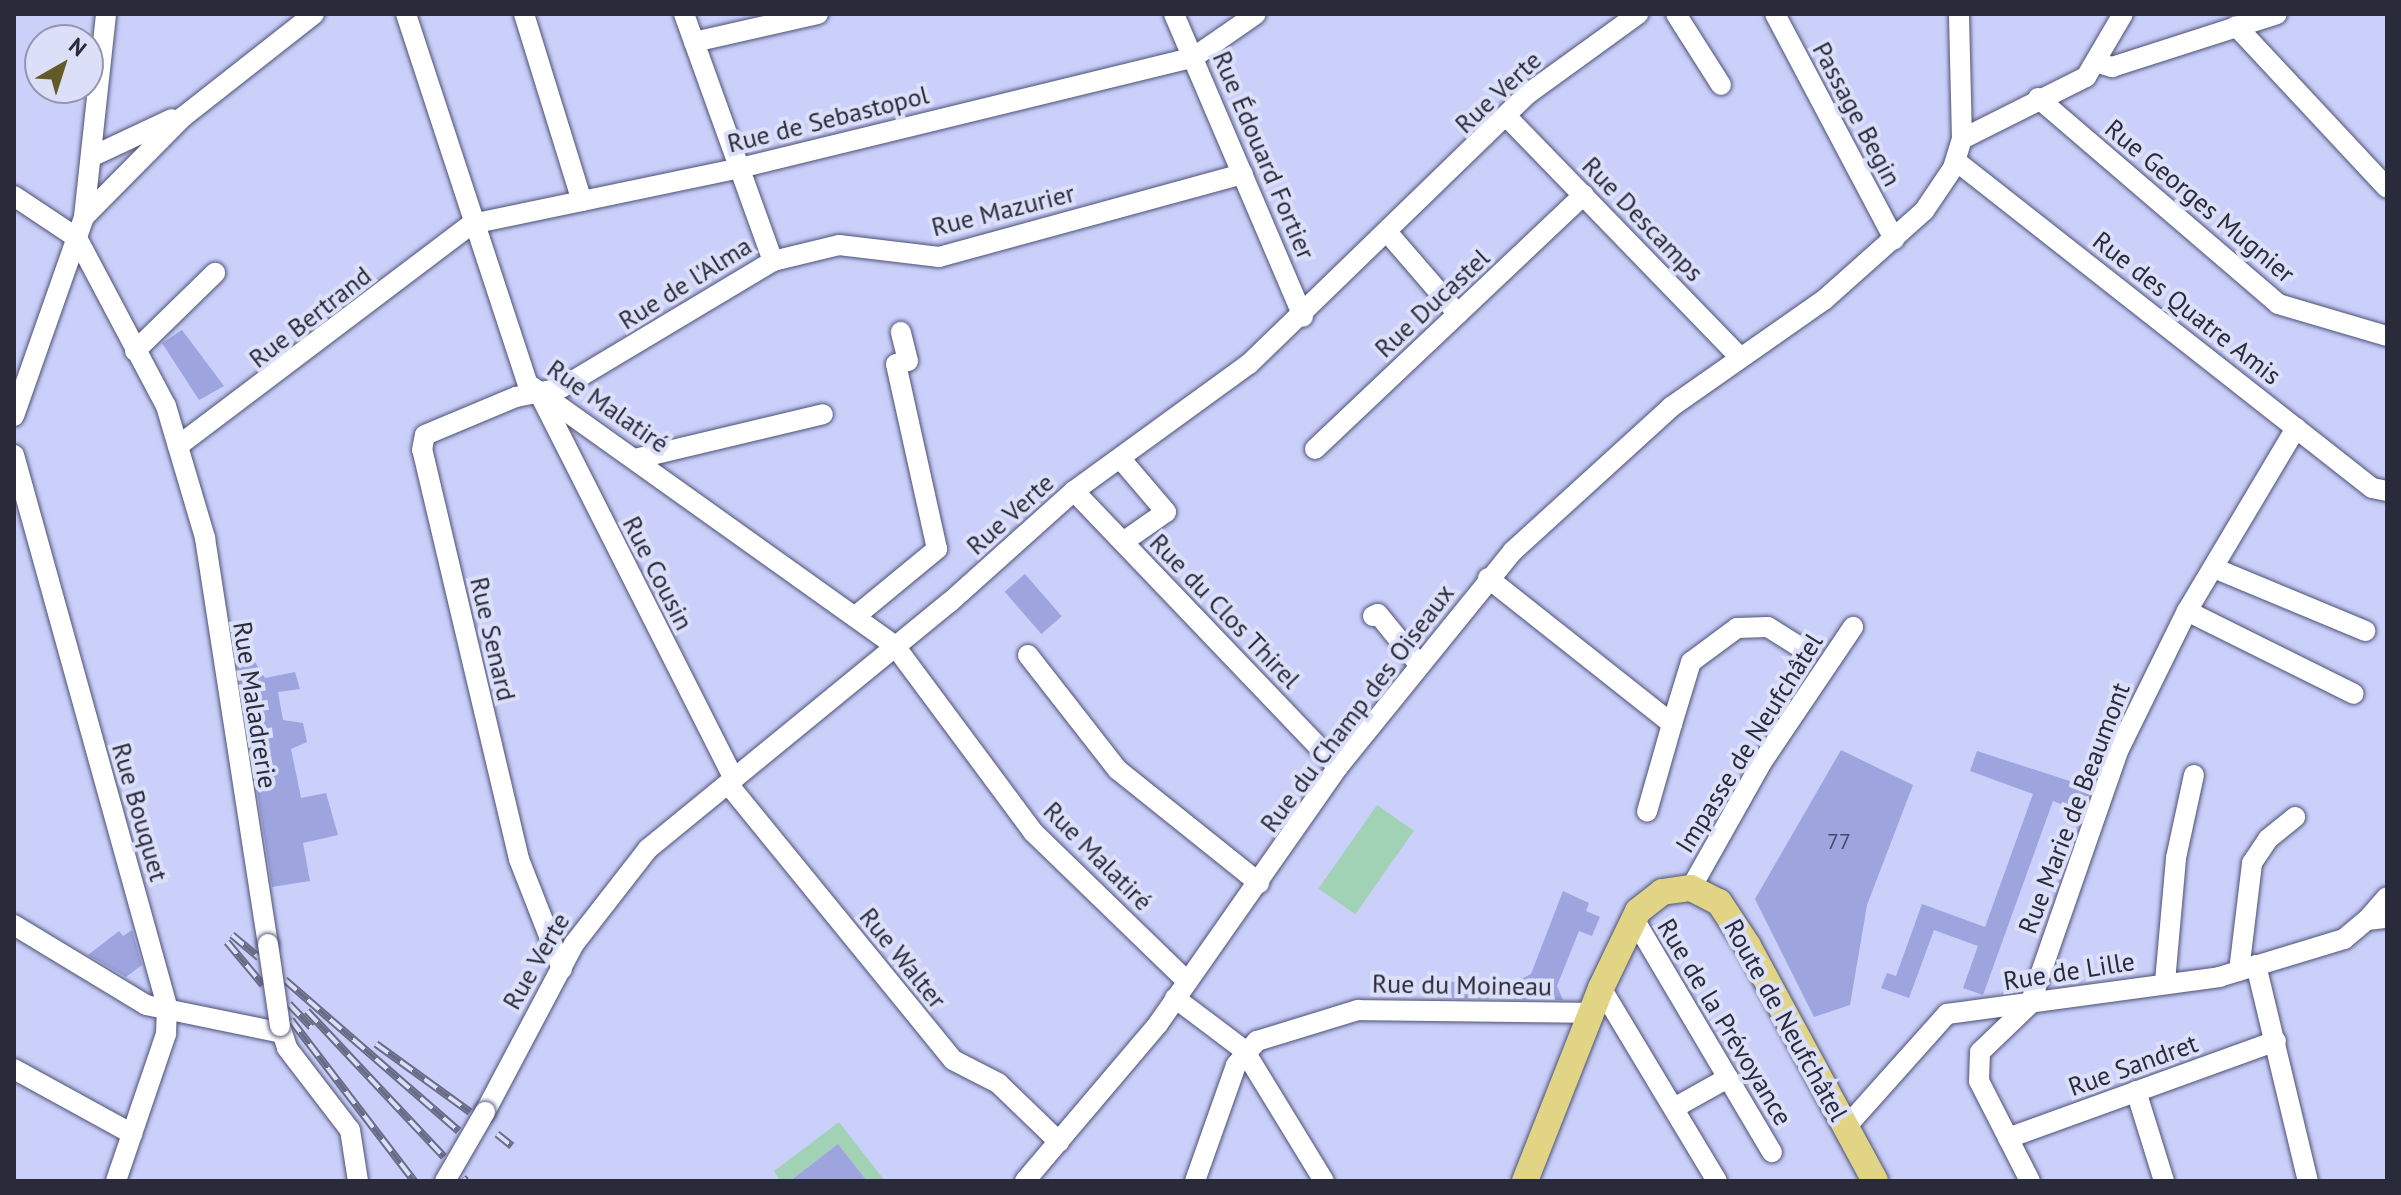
<!DOCTYPE html>
<meta charset="utf-8">
<style>
body{margin:0}
#map{position:relative;width:2401px;height:1195px;overflow:hidden;background:#cad0fa;font-family:"PT Sans",sans-serif}
div>[style]{position:absolute}
.green>*{inset:0;background:#a1d2b5;transform-origin:0 0}
.building>*{inset:0;background:#9da4de;transform-origin:0 0}
.roads{filter:drop-shadow(0 0 2px #4d5175) drop-shadow(0 0 2px #4d5175)}
.minor>*{height:20px;margin:-10px;padding:0 10px;transform-origin:10px;border-radius:10px;background:#fff}
.major>*{height:26px;margin:-13px;padding:0 13px;transform-origin:13px;border-radius:13px;background:#e2d485}
.rail>*{height:8px;margin-top:-4px;transform-origin:0;background:repeating-linear-gradient(90deg,#dbdff8 0 15px,#686c86 0 30px);box-sizing:border-box;border-block:2px solid #686c86}
.bridges{filter:drop-shadow(0 0 2px #4d5175) drop-shadow(0 0 2px #4d5175)}
.minor-bridge>*{height:20px;margin:-10px;padding:0 10px;transform-origin:10px;border-radius:10px;background:#fff}
span{translate:-50% -50%;white-space:nowrap;text-align:center;line-height:1.15;-webkit-text-stroke:8px #dbdff8;paint-order:stroke}
.number-label{font-size:22px;color:#464964}
.number-label span{-webkit-text-stroke-width:0}
.street-label{font-size:26px;color:#292b3b}
.frame{position:absolute;inset:0;border:16px solid #292b3b;pointer-events:none}
.north{position:absolute;left:24px;top:24px;width:80px;height:80px;box-sizing:border-box;background:#dbdff8;border:2px solid #9497ac;border-radius:50%;rotate:39deg;font-size:22px;font-weight:700;line-height:32px;text-align:center;color:#292b3b}
.north::after{content:'';display:block;margin:auto;width:28px;height:36px;background:#645a27;clip-path:polygon(50% 0,100% 100%,50% 72%,0 100%)}
</style>
<div id="map">
<div class="green">
<i style="left:1377px;top:805px;width:45px;height:102px;rotate:35deg"></i>
<i style="clip-path:polygon(839px 1122px,885px 1181px,867px 1181px,838px 1144px,790px 1181px,780px 1181px,774px 1171px)"></i>
</div>
<div class="building">
<i style="clip-path:polygon(182px 330px,224px 386px,199px 400px,162px 343px)"></i>
<i style="left:1025px;top:574px;width:56px;height:27px;rotate:49deg"></i>
<i style="clip-path:polygon(255px 662px,265px 678px,295px 672px,300px 689px,278px 692px,283px 720px,303px 723px,307px 742px,291px 749px,301px 798px,326px 793px,338px 835px,303px 843px,310px 881px,272px 887px,238px 666px)"></i>
<i style="clip-path:polygon(1841px 750px,1913px 785px,1867px 905px,1850px 1005px,1814px 1017px,1755px 899px)"></i>
<i style="clip-path:polygon(1977px 751px,2091px 788px,2083px 812px,2053px 801px,1983px 995px,1963px 988px,1978px 946px,1934px 930px,1909px 998px,1881px 988px,1887px 973px,1896px 976px,1922px 904px,1985px 927px,2033px 794px,1970px 771px)"></i>
<i style="clip-path:polygon(1563px 891px,1589px 903px,1586px 911px,1600px 917px,1592px 936px,1579px 931px,1557px 986px,1563px 1000px,1437px 998px,1437px 982px,1517px 981px,1531px 974px)"></i>
<i style="clip-path:polygon(132px 930px,142px 965px,126px 977px,88px 955px,119px 931px,123px 936px)"></i>
<i style="clip-path:polygon(838px 1144px,867px 1181px,790px 1181px)"></i>
</div>
<div class="roads">
<div class="minor">
<i style="left:406px;top:14px;width:390px;rotate:71.8deg"></i>
<i style="left:528px;top:384px;width:451px;rotate:35.5deg"></i>
<i style="left:895px;top:646px;width:232px;rotate:53.4deg"></i>
<i style="left:1033px;top:832px;width:214px;rotate:44.1deg"></i>
<i style="left:524px;top:14px;width:196px;rotate:72.8deg"></i>
<i style="left:684px;top:14px;width:263px;rotate:70.2deg"></i>
<i style="left:1174px;top:14px;width:329px;rotate:66.9deg"></i>
<i style="left:1676px;top:14px;width:84px;rotate:57.6deg"></i>
<i style="left:1775px;top:14px;width:255px;rotate:62.1deg"></i>
<i style="left:2236px;top:26px;width:221px;rotate:47deg"></i>
<i style="left:694px;top:42px;width:127px;rotate:-12.7deg"></i>
<i style="left:2098px;top:63px;width:15px;rotate:16deg"></i>
<i style="left:2112px;top:67px;width:173px;rotate:-17.8deg"></i>
<i style="left:2038px;top:98px;width:316px;rotate:40.6deg"></i>
<i style="left:2278px;top:304px;width:114px;rotate:16.4deg"></i>
<i style="left:1508px;top:118px;width:333px;rotate:45.9deg"></i>
<i style="left:1962px;top:139px;width:139px;rotate:-26.6deg"></i>
<i style="left:2086px;top:77px;width:73px;rotate:-59.6deg"></i>
<i style="left:93px;top:156px;width:87px;rotate:-25.1deg"></i>
<i style="left:1956px;top:161px;width:529px;rotate:38.17deg"></i>
<i style="left:2372px;top:488px;width:15px;rotate:11deg"></i>
<i style="left:14px;top:196px;width:76px;rotate:33.7deg"></i>
<i style="left:84px;top:217px;width:141px;rotate:-45.3deg"></i>
<i style="left:183px;top:117px;width:167px;rotate:-38.2deg"></i>
<i style="left:1388px;top:233px;width:107px;rotate:49.2deg"></i>
<i style="left:77px;top:238px;width:190px;rotate:62.1deg"></i>
<i style="left:166px;top:406px;width:138px;rotate:73.5deg"></i>
<i style="left:205px;top:538px;width:411px;rotate:81.2deg"></i>
<i style="left:135px;top:351px;width:112px;rotate:-44.3deg"></i>
<i style="left:538px;top:391px;width:435px;rotate:63.2deg"></i>
<i style="left:14px;top:416px;width:211px;rotate:-70.6deg"></i>
<i style="left:84px;top:217px;width:204px;rotate:-83.8deg"></i>
<i style="left:178px;top:446px;width:368px;rotate:-37.1deg"></i>
<i style="left:472px;top:224px;width:274px;rotate:-11.8deg"></i>
<i style="left:740px;top:168px;width:467px;rotate:-13.7deg"></i>
<i style="left:1194px;top:57px;width:75px;rotate:-34.7deg"></i>
<i style="left:1315px;top:449px;width:370px;rotate:-43.4deg"></i>
<i style="left:14px;top:455px;width:572px;rotate:74.48deg"></i>
<i style="left:167px;top:1006px;width:28px;rotate:92deg"></i>
<i style="left:166px;top:1034px;width:155px;rotate:108.8deg"></i>
<i style="left:639px;top:458px;width:189px;rotate:-13.4deg"></i>
<i style="left:1120px;top:458px;width:71px;rotate:49.6deg"></i>
<i style="left:1166px;top:512px;width:52px;rotate:145.1deg"></i>
<i style="left:1074px;top:491px;width:382px;rotate:46.3deg"></i>
<i style="left:2214px;top:568px;width:164px;rotate:22.6deg"></i>
<i style="left:1488px;top:578px;width:235px;rotate:38.4deg"></i>
<i style="left:1672px;top:724px;width:91px;rotate:105.9deg"></i>
<i style="left:2187px;top:611px;width:186px;rotate:26.4deg"></i>
<i style="left:857px;top:615px;width:104px;rotate:-39.5deg"></i>
<i style="left:937px;top:549px;width:189px;rotate:-102.5deg"></i>
<i style="left:896px;top:364px;width:12px;rotate:-14deg"></i>
<i style="left:908px;top:361px;width:30px;rotate:-104deg"></i>
<i style="left:1373px;top:616px;width:5px;rotate:-22deg"></i>
<i style="left:1378px;top:614px;width:62px;rotate:50.9deg"></i>
<i style="left:1028px;top:655px;width:146px;rotate:52deg"></i>
<i style="left:1118px;top:770px;width:181px;rotate:38.7deg"></i>
<i style="left:1672px;top:724px;width:65px;rotate:-73deg"></i>
<i style="left:1691px;top:662px;width:57px;rotate:-36.5deg"></i>
<i style="left:1737px;top:628px;width:31px;rotate:-2deg"></i>
<i style="left:1768px;top:627px;width:39px;rotate:32deg"></i>
<i style="left:728px;top:784px;width:356px;rotate:50.8deg"></i>
<i style="left:953px;top:1060px;width:51px;rotate:27.1deg"></i>
<i style="left:998px;top:1083px;width:85px;rotate:44deg"></i>
<i style="left:1691px;top:888px;width:145px;rotate:-60.6deg"></i>
<i style="left:1762px;top:762px;width:163px;rotate:-56deg"></i>
<i style="left:1634px;top:919px;width:271px;rotate:59.4deg"></i>
<i style="left:2367px;top:920px;width:30px;rotate:-49deg"></i>
<i style="left:14px;top:925px;width:154px;rotate:31.2deg"></i>
<i style="left:146px;top:1005px;width:135px;rotate:11.6deg"></i>
<i style="left:2256px;top:965px;width:222px;rotate:76.5deg"></i>
<i style="left:562px;top:969px;width:118px;rotate:-111.4deg"></i>
<i style="left:519px;top:859px;width:420px;rotate:-103.3deg"></i>
<i style="left:422px;top:450px;width:15px;rotate:-79deg"></i>
<i style="left:425px;top:435px;width:99px;rotate:-22.7deg"></i>
<i style="left:516px;top:397px;width:46px;rotate:-11.3deg"></i>
<i style="left:561px;top:388px;width:247px;rotate:-30.9deg"></i>
<i style="left:773px;top:261px;width:68px;rotate:-13.6deg"></i>
<i style="left:839px;top:245px;width:101px;rotate:6.8deg"></i>
<i style="left:939px;top:257px;width:315px;rotate:-15.3deg"></i>
<i style="left:2239px;top:971px;width:109px;rotate:-83.1deg"></i>
<i style="left:2252px;top:863px;width:29px;rotate:-56deg"></i>
<i style="left:2268px;top:839px;width:35px;rotate:-39deg"></i>
<i style="left:2165px;top:982px;width:124px;rotate:-84.9deg"></i>
<i style="left:2176px;top:858px;width:85px;rotate:-77.8deg"></i>
<i style="left:1601px;top:988px;width:225px;rotate:59deg"></i>
<i style="left:1175px;top:998px;width:86px;rotate:37deg"></i>
<i style="left:1244px;top:1050px;width:153px;rotate:58.6deg"></i>
<i style="left:280px;top:1026px;width:23px;rotate:72deg"></i>
<i style="left:287px;top:1048px;width:103px;rotate:52.5deg"></i>
<i style="left:350px;top:1130px;width:52px;rotate:81.1deg"></i>
<i style="left:14px;top:1069px;width:135px;rotate:28.8deg"></i>
<i style="left:2136px;top:1091px;width:94px;rotate:72.7deg"></i>
<i style="left:1674px;top:1108px;width:62px;rotate:-29.1deg"></i>
<i style="left:485px;top:1112px;width:190px;rotate:-62.1deg"></i>
<i style="left:574px;top:944px;width:120px;rotate:-52.1deg"></i>
<i style="left:648px;top:849px;width:389px;rotate:-39.3deg"></i>
<i style="left:949px;top:603px;width:168px;rotate:-41.9deg"></i>
<i style="left:1074px;top:491px;width:216px;rotate:-36deg"></i>
<i style="left:1249px;top:364px;width:390px;rotate:-44.1deg"></i>
<i style="left:1529px;top:93px;width:135px;rotate:-35.9deg"></i>
<i style="left:1846px;top:1127px;width:152px;rotate:-48.2deg"></i>
<i style="left:1947px;top:1014px;width:275px;rotate:-7.7deg"></i>
<i style="left:2219px;top:977px;width:131px;rotate:-16.9deg"></i>
<i style="left:2344px;top:939px;width:30px;rotate:-40deg"></i>
<i style="left:2367px;top:920px;width:20px;rotate:-6deg"></i>
<i style="left:2008px;top:1138px;width:285px;rotate:-19.9deg"></i>
<i style="left:1025px;top:1181px;width:206px;rotate:-49.7deg"></i>
<i style="left:1158px;top:1024px;width:314px;rotate:-55deg"></i>
<i style="left:1338px;top:767px;width:278px;rotate:-51deg"></i>
<i style="left:1513px;top:551px;width:214px;rotate:-42.3deg"></i>
<i style="left:1671px;top:407px;width:187px;rotate:-35deg"></i>
<i style="left:1824px;top:300px;width:134px;rotate:-41.7deg"></i>
<i style="left:1924px;top:211px;width:52px;rotate:-56deg"></i>
<i style="left:1953px;top:168px;width:30px;rotate:-73deg"></i>
<i style="left:1962px;top:139px;width:125px;rotate:-91.4deg"></i>
<i style="left:1195px;top:1181px;width:123px;rotate:-70.5deg"></i>
<i style="left:1236px;top:1065px;width:32px;rotate:-49deg"></i>
<i style="left:1257px;top:1041px;width:106px;rotate:-17.1deg"></i>
<i style="left:1358px;top:1010px;width:233px;rotate:0.7deg"></i>
<i style="left:2030px;top:1181px;width:112px;rotate:-117deg"></i>
<i style="left:1979px;top:1081px;width:29px;rotate:-88deg"></i>
<i style="left:1980px;top:1052px;width:69px;rotate:-43.8deg"></i>
<i style="left:2030px;top:1004px;width:268px;rotate:-70.8deg"></i>
<i style="left:2118px;top:751px;width:156px;rotate:-63.8deg"></i>
<i style="left:2187px;top:611px;width:213px;rotate:-59.2deg"></i>
</div>
<div class="major">
<i style="left:1525px;top:1181px;width:207px;rotate:-68.5deg"></i>
<i style="left:1601px;top:988px;width:85px;rotate:-64.3deg"></i>
<i style="left:1638px;top:911px;width:31px;rotate:-38deg"></i>
<i style="left:1662px;top:892px;width:29px;rotate:-8deg"></i>
<i style="left:1691px;top:888px;width:31px;rotate:27deg"></i>
<i style="left:1719px;top:902px;width:53px;rotate:56.6deg"></i>
<i style="left:1748px;top:946px;width:267px;rotate:61.6deg"></i>
</div>
</div>
<div class="rail">
<i style="left:232px;top:935px;width:35px;rotate:40deg"></i>
<i style="left:227px;top:942px;width:56px;rotate:50.1deg"></i>
<i style="left:285px;top:980px;width:230px;rotate:41deg"></i>
<i style="left:289px;top:1004px;width:32px;rotate:46deg"></i>
<i style="left:307px;top:1011px;width:200px;rotate:46.8deg"></i>
<i style="left:291px;top:1020px;width:203px;rotate:52.6deg"></i>
<i style="left:376px;top:1044px;width:116px;rotate:35.9deg"></i>
<i style="left:497px;top:1134px;width:19px;rotate:39deg"></i>
<i style="left:463px;top:1178px;width:4px;rotate:45deg"></i>
</div>
<div class="bridges">
<div class="minor-bridge">
<i style="left:268px;top:944px;width:83px;rotate:81.7deg"></i>
<i style="left:445px;top:1181px;width:80px;rotate:-59.9deg"></i>
</div>
</div>
<div class="number-label">
<span style="left:1839px;top:842px">77</span>
</div>
<div class="street-label">
<span style="left:1498px;top:92px;rotate:-43deg">Rue Verte</span>
<span style="left:1857px;top:114px;rotate:62deg">Passage Begin</span>
<span style="left:828px;top:119px;rotate:-14deg">Rue de Sebastopol</span>
<span style="left:1264px;top:155px;rotate:67deg">Rue Édouard Fortier</span>
<span style="left:2200px;top:201px;rotate:40deg">Rue Georges Mugnier</span>
<span style="left:1003px;top:210px;rotate:-14deg">Rue Mazurier</span>
<span style="left:1643px;top:219px;rotate:46deg">Rue Descamps</span>
<span style="left:685px;top:283px;rotate:-32deg">Rue de l'Alma</span>
<span style="left:1432px;top:303px;rotate:-43deg">Rue Ducastel</span>
<span style="left:2187px;top:308px;rotate:38deg">Rue des Quatre Amis</span>
<span style="left:310px;top:317px;rotate:-38deg">Rue Bertrand</span>
<span style="left:608px;top:406px;rotate:35deg">Rue Malatiré</span>
<span style="left:1010px;top:514px;rotate:-42deg">Rue Verte</span>
<span style="left:658px;top:573px;rotate:63deg">Rue Cousin</span>
<span style="left:1225px;top:611px;rotate:46deg">Rue du Clos Thirel</span>
<span style="left:493px;top:639px;rotate:77deg">Rue Senard</span>
<span style="left:255px;top:705px;rotate:81deg">Rue Maladrerie</span>
<span style="left:1357px;top:708px;rotate:-53deg">Rue du Champ des Oiseaux</span>
<span style="left:1749px;top:743px;rotate:-58deg">Impasse de Neufchâtel</span>
<span style="left:2074px;top:808px;rotate:-69deg">Rue Marie de Beaumont</span>
<span style="left:140px;top:812px;rotate:74deg">Rue Bouquet</span>
<span style="left:1098px;top:856px;rotate:45deg">Rue Malatiré</span>
<span style="left:903px;top:958px;rotate:51deg">Rue Walter</span>
<span style="left:536px;top:961px;rotate:-60deg">Rue Verte</span>
<span style="left:2069px;top:971px;rotate:-9deg">Rue de Lille</span>
<span style="left:1462px;top:985px;rotate:1deg">Rue du Moineau</span>
<span style="left:1786px;top:1020px;rotate:61deg">Route de Neufchâtel</span>
<span style="left:1725px;top:1022px;rotate:59deg">Rue de la Prévoyance</span>
<span style="left:2133px;top:1065px;rotate:-20deg">Rue Sandret</span>
</div>
<div class="frame"></div>
<div class="north">N</div>
</div>
